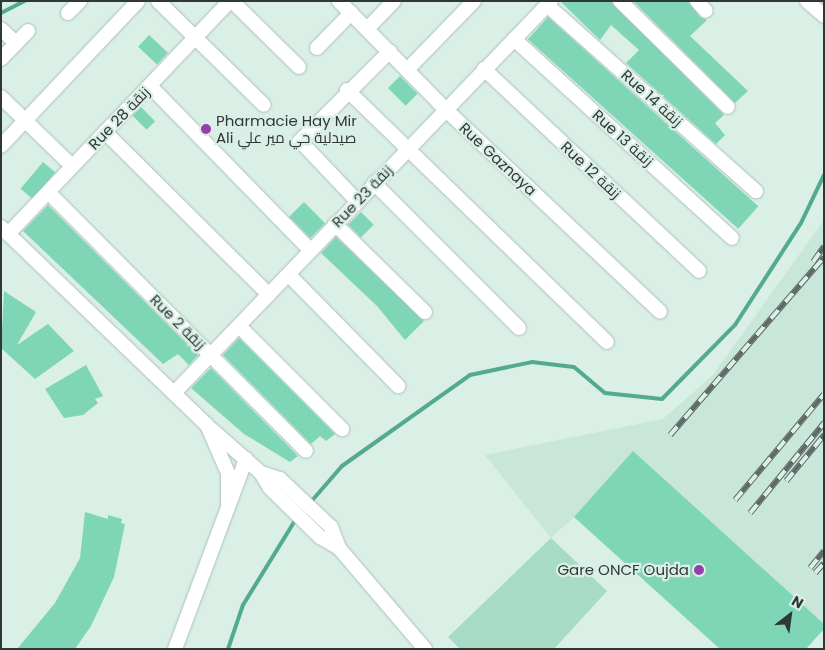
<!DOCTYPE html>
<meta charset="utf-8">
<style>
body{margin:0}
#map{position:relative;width:825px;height:650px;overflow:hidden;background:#daefe6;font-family:Poppins,Cairo,sans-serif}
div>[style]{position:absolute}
.built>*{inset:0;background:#c9e6da}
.green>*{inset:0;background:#a8dbc6}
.stream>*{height:4px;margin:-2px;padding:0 2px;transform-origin:2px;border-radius:2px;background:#53aa8c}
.building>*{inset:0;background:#7fd6b6;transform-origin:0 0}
.roads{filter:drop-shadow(0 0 1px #acc0b7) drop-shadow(0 0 1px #acc0b7)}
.street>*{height:14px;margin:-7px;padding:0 7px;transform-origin:7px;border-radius:7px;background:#fff}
.rail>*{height:5.5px;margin-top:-2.75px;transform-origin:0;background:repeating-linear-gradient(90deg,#daefe6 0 11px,#5f6a65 0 22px);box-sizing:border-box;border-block:1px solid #5f6a65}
.dots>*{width:14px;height:14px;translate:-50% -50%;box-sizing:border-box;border:2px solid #daefe6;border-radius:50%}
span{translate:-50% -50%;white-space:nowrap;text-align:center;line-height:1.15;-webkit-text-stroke:4.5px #daefe6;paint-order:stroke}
.street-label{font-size:15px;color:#303835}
.poi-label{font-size:15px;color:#303835}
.left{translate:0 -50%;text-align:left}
.right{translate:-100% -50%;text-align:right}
.frame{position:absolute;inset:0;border:2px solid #303835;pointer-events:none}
.north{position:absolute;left:765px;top:590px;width:50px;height:50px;-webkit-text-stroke:4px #daefe6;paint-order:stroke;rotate:30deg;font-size:14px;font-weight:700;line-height:20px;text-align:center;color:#303835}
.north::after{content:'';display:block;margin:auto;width:18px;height:22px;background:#303835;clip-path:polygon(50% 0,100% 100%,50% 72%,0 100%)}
</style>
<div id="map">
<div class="built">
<i style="clip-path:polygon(824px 220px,824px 629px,720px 649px,574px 517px,551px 538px,485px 455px,663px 419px,713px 375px)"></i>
</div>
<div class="green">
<i style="clip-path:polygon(551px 538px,607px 591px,554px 649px,460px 649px,448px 637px)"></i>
</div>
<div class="stream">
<i style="left:1px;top:13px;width:27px;rotate:-27deg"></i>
<i style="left:309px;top:504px;width:50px;rotate:-49deg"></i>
<i style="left:342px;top:466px;width:157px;rotate:-35.4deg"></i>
<i style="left:470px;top:375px;width:63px;rotate:-11.8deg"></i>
<i style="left:532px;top:362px;width:42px;rotate:6.8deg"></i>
<i style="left:574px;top:367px;width:40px;rotate:40deg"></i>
<i style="left:605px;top:393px;width:57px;rotate:6deg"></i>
<i style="left:662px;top:399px;width:104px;rotate:-45.4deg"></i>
<i style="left:735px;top:325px;width:121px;rotate:-57.1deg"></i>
<i style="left:801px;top:223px;width:53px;rotate:-64.4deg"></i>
<i style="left:228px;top:649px;width:46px;rotate:-71.2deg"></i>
<i style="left:243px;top:605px;width:101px;rotate:-58.4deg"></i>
</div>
<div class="building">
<i style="clip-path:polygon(560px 1px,611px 1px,724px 115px,715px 123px,725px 135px,716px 144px,626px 63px,639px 50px,611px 25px,600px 40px)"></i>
<i style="clip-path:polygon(633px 1px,688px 1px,700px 17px,707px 20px,690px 36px,748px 91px,735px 103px)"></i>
<i style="left:548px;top:17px;width:283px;height:30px;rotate:42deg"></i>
<i style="left:149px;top:35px;width:26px;height:16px;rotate:43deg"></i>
<i style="left:400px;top:76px;width:25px;height:17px;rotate:45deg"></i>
<i style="left:141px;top:107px;width:20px;height:12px;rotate:45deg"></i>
<i style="left:43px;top:162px;width:16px;height:35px;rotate:40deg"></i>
<i style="left:304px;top:202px;width:30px;height:21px;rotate:45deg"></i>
<i style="clip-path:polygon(48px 205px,198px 355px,189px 365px,178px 354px,163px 364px,23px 231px)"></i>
<i style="left:361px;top:212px;width:18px;height:18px;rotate:45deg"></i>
<i style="clip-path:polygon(336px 237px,424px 321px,405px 340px,377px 306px,321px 253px)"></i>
<i style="clip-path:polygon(4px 291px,36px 312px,17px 345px,48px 324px,74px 351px,35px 379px,1px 348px)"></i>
<i style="clip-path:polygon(239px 338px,335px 434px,326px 441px,320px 436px,311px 444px,223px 355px)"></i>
<i style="clip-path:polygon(86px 365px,103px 396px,95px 399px,98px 403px,83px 415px,64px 418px,45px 389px)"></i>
<i style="clip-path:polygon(211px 368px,298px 456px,290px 462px,244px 434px,191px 388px)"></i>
<i style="clip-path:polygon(633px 451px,824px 624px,824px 629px,806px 649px,720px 649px,574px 517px)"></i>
<i style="clip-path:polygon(85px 512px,108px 519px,108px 515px,122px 519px,121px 523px,125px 524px,114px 577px,91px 626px,75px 649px,17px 649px,55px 603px,80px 558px)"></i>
</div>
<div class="roads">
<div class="street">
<i style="left:158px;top:1px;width:148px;rotate:44.5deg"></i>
<i style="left:232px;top:1px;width:94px;rotate:44.6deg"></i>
<i style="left:339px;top:1px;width:153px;rotate:45.5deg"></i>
<i style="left:446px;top:110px;width:294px;rotate:43.3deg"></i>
<i style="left:620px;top:1px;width:151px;rotate:44.5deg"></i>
<i style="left:697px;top:1px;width:13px;rotate:48deg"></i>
<i style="left:807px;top:1px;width:23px;rotate:41deg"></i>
<i style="left:547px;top:5px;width:280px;rotate:41.7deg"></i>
<i style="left:68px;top:13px;width:17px;rotate:-45deg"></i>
<i style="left:1px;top:29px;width:21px;rotate:43deg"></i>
<i style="left:367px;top:29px;width:39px;rotate:-46deg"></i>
<i style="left:514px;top:39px;width:295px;rotate:42.4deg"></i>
<i style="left:317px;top:48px;width:49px;rotate:-45.8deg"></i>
<i style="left:1px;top:59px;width:39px;rotate:-46deg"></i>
<i style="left:408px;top:69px;width:95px;rotate:-45.9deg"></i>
<i style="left:484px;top:69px;width:295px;rotate:43.2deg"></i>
<i style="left:150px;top:86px;width:229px;rotate:45.7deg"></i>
<i style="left:347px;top:90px;width:362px;rotate:44.1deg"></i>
<i style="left:1px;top:97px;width:98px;rotate:44.2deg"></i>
<i style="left:105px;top:132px;width:231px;rotate:44.8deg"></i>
<i style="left:1px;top:146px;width:199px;rotate:-46.6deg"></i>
<i style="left:374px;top:183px;width:205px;rotate:45deg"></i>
<i style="left:49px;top:193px;width:364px;rotate:45.1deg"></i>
<i style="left:357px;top:201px;width:83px;rotate:-133.5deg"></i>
<i style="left:300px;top:141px;width:127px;rotate:-45deg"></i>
<i style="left:335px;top:224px;width:126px;rotate:44.4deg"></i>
<i style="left:1px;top:227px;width:286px;rotate:43.9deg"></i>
<i style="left:207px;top:425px;width:52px;rotate:66.4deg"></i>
<i style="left:228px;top:473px;width:31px;rotate:90deg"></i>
<i style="left:8px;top:234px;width:322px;rotate:-46.4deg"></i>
<i style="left:289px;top:275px;width:156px;rotate:45.5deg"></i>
<i style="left:239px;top:326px;width:146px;rotate:45deg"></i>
<i style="left:174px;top:393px;width:544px;rotate:-46.12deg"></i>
<i style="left:211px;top:429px;width:67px;rotate:41.3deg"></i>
<i style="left:261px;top:473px;width:17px;rotate:59deg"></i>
<i style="left:270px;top:488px;width:70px;rotate:44.4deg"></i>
<i style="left:320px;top:537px;width:22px;rotate:30deg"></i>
<i style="left:339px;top:548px;width:133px;rotate:49.6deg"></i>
<i style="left:261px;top:473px;width:20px;rotate:18deg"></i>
<i style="left:280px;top:479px;width:70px;rotate:43.3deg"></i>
<i style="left:331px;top:527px;width:22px;rotate:69deg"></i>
<i style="left:175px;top:649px;width:203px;rotate:-69.5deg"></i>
</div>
</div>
<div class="rail">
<i style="left:813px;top:262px;width:19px;rotate:-55deg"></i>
<i style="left:670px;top:435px;width:235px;rotate:-49.1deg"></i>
<i style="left:786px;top:481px;width:60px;rotate:-50.4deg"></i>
<i style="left:735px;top:500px;width:138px;rotate:-50deg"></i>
<i style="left:750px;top:513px;width:117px;rotate:-50.6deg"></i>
<i style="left:810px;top:568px;width:22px;rotate:-51deg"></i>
<i style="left:815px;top:573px;width:13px;rotate:-48deg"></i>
</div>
<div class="dots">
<i style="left:206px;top:129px;background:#953fad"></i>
<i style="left:699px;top:570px;background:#953fad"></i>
</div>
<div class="street-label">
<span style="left:652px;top:98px;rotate:42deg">Rue 14 زنقة</span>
<span style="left:119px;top:118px;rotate:-46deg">Rue 28 زنقة</span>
<span style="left:623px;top:138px;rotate:42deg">Rue 13 زنقة</span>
<span style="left:498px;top:159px;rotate:43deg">Rue Gaznaya</span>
<span style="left:591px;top:170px;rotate:43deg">Rue 12 زنقة</span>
<span style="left:362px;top:196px;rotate:-46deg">Rue 23 زنقة</span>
<span style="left:178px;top:322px;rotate:45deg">Rue 2 زنقة</span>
</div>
<div class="poi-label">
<span class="left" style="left:216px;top:129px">Pharmacie Hay Mir<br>Ali صيدلية حي مير علي</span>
<span class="right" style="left:689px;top:570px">Gare ONCF Oujda</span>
</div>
<div class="frame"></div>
<div class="north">N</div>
</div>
